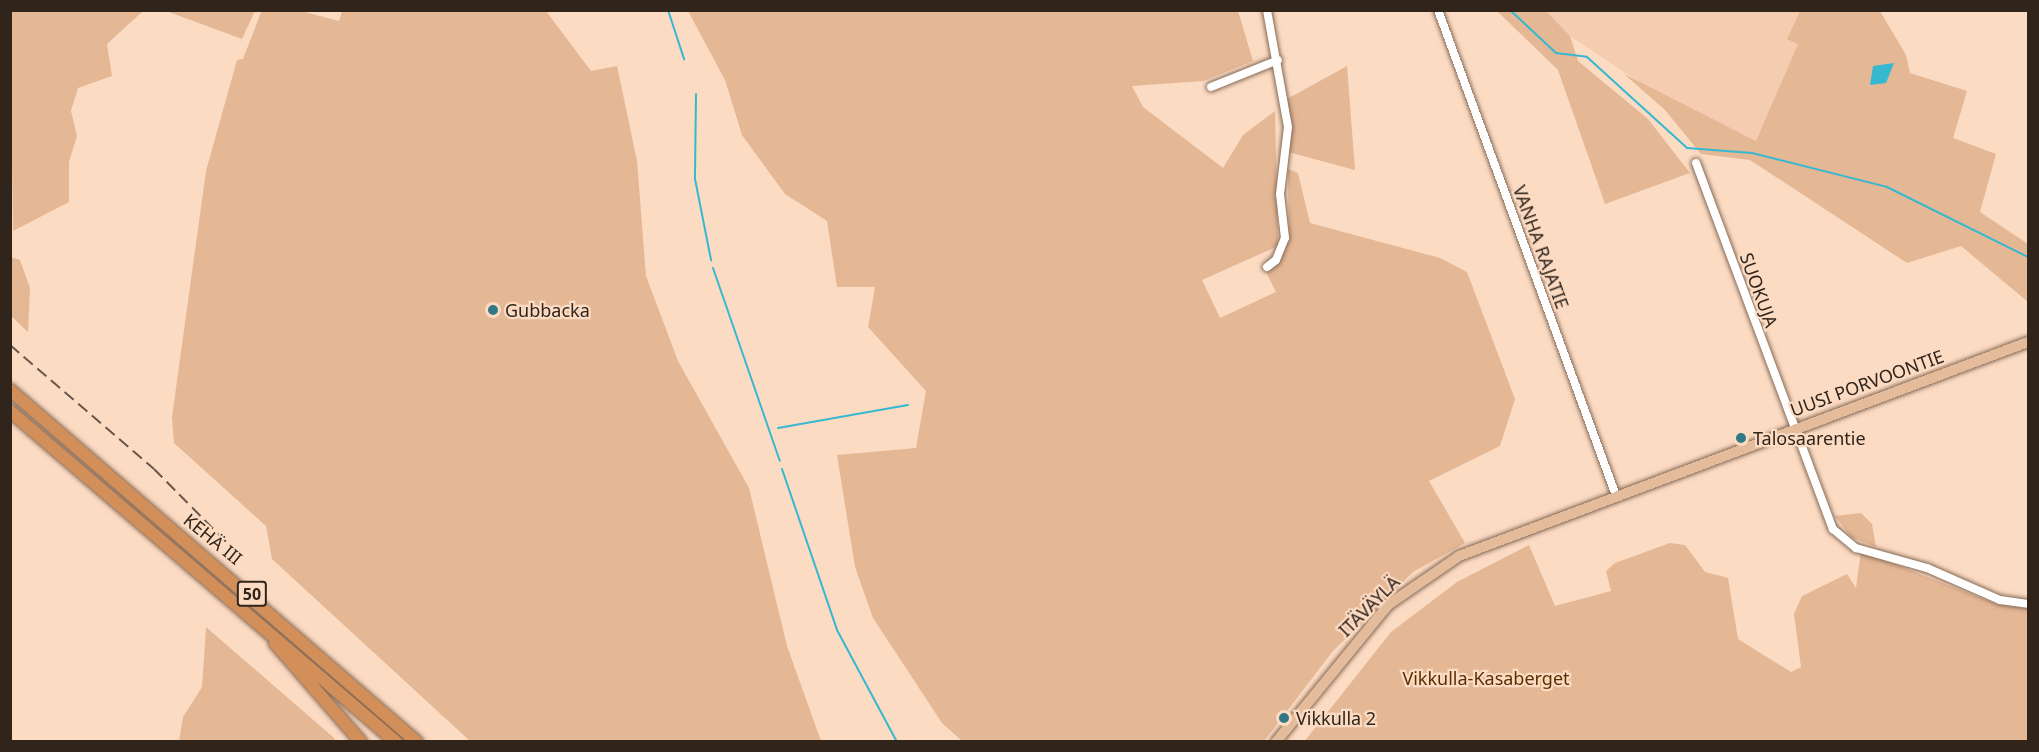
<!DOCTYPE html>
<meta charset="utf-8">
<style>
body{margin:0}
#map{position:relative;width:2039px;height:752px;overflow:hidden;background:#fcdbc3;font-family:"Noto Sans",sans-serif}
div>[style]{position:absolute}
.built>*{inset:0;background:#f4cdb1}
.green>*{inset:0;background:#e4b795}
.water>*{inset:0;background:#36b8d1}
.stream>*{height:2px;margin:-1px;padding:0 1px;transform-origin:1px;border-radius:1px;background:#36b8d1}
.roads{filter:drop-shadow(0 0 2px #866a55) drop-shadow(0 0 2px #866a55)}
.minor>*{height:8px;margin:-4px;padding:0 4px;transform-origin:4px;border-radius:4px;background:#fff}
.major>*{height:10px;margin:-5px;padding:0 5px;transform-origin:5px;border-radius:5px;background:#e5bc9b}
.highway>*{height:12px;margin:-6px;padding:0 6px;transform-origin:6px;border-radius:6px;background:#d38f59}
.rail>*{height:2px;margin-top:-1px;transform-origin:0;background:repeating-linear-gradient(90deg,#665548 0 12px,transparent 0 18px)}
.dots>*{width:16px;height:16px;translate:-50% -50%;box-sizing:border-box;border:3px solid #fcdbc3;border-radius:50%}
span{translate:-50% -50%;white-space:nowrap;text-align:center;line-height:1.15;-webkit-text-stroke:4.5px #fcdbc3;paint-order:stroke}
.shield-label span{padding:2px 4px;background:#fcdbc3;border:2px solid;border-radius:4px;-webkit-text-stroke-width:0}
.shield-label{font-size:16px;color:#30241b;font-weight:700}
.street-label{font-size:18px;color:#30241b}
.poi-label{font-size:18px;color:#30241b}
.left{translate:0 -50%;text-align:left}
.park-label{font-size:18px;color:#5c2e00}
.frame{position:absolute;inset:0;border:12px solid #30241b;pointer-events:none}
</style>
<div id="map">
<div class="built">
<i style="clip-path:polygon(1546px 11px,1800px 11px,1798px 44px,1757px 141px,1660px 96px,1570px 36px)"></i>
</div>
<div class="green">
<i style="clip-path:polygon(262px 10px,301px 11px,339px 21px,342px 11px,546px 11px,591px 71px,617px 66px,637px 161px,646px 276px,678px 361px,749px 488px,787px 646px,821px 741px,470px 741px,272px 559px,266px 526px,174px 443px,172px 417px,206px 171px,237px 60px,243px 59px)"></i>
<i style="clip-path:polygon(10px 11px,143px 11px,107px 44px,112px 76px,78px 88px,71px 111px,77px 136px,69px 162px,69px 202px,13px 231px)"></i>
<i style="clip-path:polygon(166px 11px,255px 11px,242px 39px)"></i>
<i style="clip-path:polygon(688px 11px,1238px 11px,1253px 61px,1203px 81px,1132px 86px,1143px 107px,1223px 168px,1243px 135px,1275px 111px,1278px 246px,1202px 280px,1220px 318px,1276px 292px,1266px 272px,1278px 263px,1289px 238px,1288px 169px,1298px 173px,1310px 223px,1440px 258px,1467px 272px,1515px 399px,1500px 446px,1429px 481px,1465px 543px,1413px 572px,1333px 651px,1264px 741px,962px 741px,942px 723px,873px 618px,855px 567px,837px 455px,916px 448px,926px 391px,868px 327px,875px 287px,837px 287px,827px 221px,785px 194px,742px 135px,725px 80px)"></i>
<i style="clip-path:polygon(1497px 11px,1546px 11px,1570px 36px,1578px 61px,1648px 119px,1690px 173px,1605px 204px,1558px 70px)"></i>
<i style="clip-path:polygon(1800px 11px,1880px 11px,1906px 55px,1910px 73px,1967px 91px,1953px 138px,1996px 154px,1980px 212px,2028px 244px,2028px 302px,1961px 246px,1907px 263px,1750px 160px,1701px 154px,1665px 110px,1624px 74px,1756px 141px,1798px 44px,1787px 39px)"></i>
<i style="clip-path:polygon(1347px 66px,1355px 170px,1288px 152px,1287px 99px)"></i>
<i style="clip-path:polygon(10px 257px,20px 260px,30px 288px,28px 332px,11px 316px)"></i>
<i style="clip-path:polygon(1861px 513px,1872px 524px,1876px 547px,1851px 537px,1835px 516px)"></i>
<i style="clip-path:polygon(1670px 543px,1685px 545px,1705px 572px,1728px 578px,1738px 639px,1791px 672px,1801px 667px,1794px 614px,1802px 596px,1847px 574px,1856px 588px,1861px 551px,1996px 604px,2028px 608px,2028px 741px,1304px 742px,1391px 632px,1457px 582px,1529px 545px,1555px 606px,1611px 591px,1606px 571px,1615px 563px)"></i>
<i style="clip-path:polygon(206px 627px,333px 737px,336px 741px,179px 741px,183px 717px,202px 687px)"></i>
</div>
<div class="water">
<i style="clip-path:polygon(1894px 63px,1886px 83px,1870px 85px,1873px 66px)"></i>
</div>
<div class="stream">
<i style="left:668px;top:10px;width:52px;rotate:71.9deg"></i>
<i style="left:1510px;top:10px;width:63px;rotate:43.1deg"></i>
<i style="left:1556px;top:53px;width:31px;rotate:7deg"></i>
<i style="left:1587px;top:57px;width:135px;rotate:42.3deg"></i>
<i style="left:1687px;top:148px;width:65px;rotate:4.4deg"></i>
<i style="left:1752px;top:153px;width:139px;rotate:14.1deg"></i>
<i style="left:1887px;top:187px;width:157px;rotate:26.4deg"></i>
<i style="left:696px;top:94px;width:85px;rotate:90.7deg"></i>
<i style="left:695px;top:179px;width:83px;rotate:78.8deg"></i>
<i style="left:713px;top:268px;width:204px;rotate:70.9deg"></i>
<i style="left:778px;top:428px;width:132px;rotate:-10deg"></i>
<i style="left:782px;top:469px;width:170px;rotate:71.1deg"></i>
<i style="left:837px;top:630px;width:127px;rotate:61.8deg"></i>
</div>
<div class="roads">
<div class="minor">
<i style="left:1438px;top:10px;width:514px;rotate:69.87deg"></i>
<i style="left:1211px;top:87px;width:72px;rotate:-21.9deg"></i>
<i style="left:1696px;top:163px;width:391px;rotate:69.5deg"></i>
<i style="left:1833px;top:529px;width:30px;rotate:40deg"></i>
<i style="left:1856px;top:548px;width:74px;rotate:15.7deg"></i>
<i style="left:1927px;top:568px;width:80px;rotate:23.7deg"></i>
<i style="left:2000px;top:600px;width:28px;rotate:8deg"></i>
<i style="left:1267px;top:267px;width:11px;rotate:-38deg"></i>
<i style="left:1276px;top:260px;width:24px;rotate:-68deg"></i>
<i style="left:1285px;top:238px;width:44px;rotate:-96.5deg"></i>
<i style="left:1280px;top:194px;width:67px;rotate:-83.2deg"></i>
<i style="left:1288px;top:127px;width:119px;rotate:-100.2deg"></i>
</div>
<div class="major">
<i style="left:1276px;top:742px;width:177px;rotate:-50.7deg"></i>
<i style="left:1388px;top:605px;width:86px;rotate:-34.6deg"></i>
<i style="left:1459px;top:556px;width:608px;rotate:-20.61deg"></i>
</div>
<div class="highway">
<i style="left:10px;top:390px;width:538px;rotate:40.86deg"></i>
<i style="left:10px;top:411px;width:508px;rotate:40.61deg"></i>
<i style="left:275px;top:643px;width:131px;rotate:49deg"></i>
</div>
</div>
<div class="rail">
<i style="left:10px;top:345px;width:190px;rotate:40.7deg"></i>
<i style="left:154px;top:469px;width:125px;rotate:45.3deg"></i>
</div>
<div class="dots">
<i style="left:493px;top:310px;background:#327785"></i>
<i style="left:1741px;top:438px;background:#327785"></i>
<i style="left:1284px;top:718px;background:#327785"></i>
</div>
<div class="shield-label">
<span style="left:252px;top:594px">50</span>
</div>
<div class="street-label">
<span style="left:1541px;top:247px;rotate:70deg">VANHA RAJATIE</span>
<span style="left:1759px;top:290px;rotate:70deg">SUOKUJA</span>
<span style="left:1867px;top:383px;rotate:-20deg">UUSI PORVOONTIE</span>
<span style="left:213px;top:539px;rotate:39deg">KEHÄ III</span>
<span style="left:1369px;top:606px;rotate:-45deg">ITÄVÄYLÄ</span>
</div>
<div class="poi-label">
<span class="left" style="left:505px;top:310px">Gubbacka</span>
<span class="left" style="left:1753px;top:438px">Talosaarentie</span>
<span class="left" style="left:1296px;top:718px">Vikkulla 2</span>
</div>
<div class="park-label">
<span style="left:1486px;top:678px">Vikkulla-Kasaberget</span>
</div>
<div class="frame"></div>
</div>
